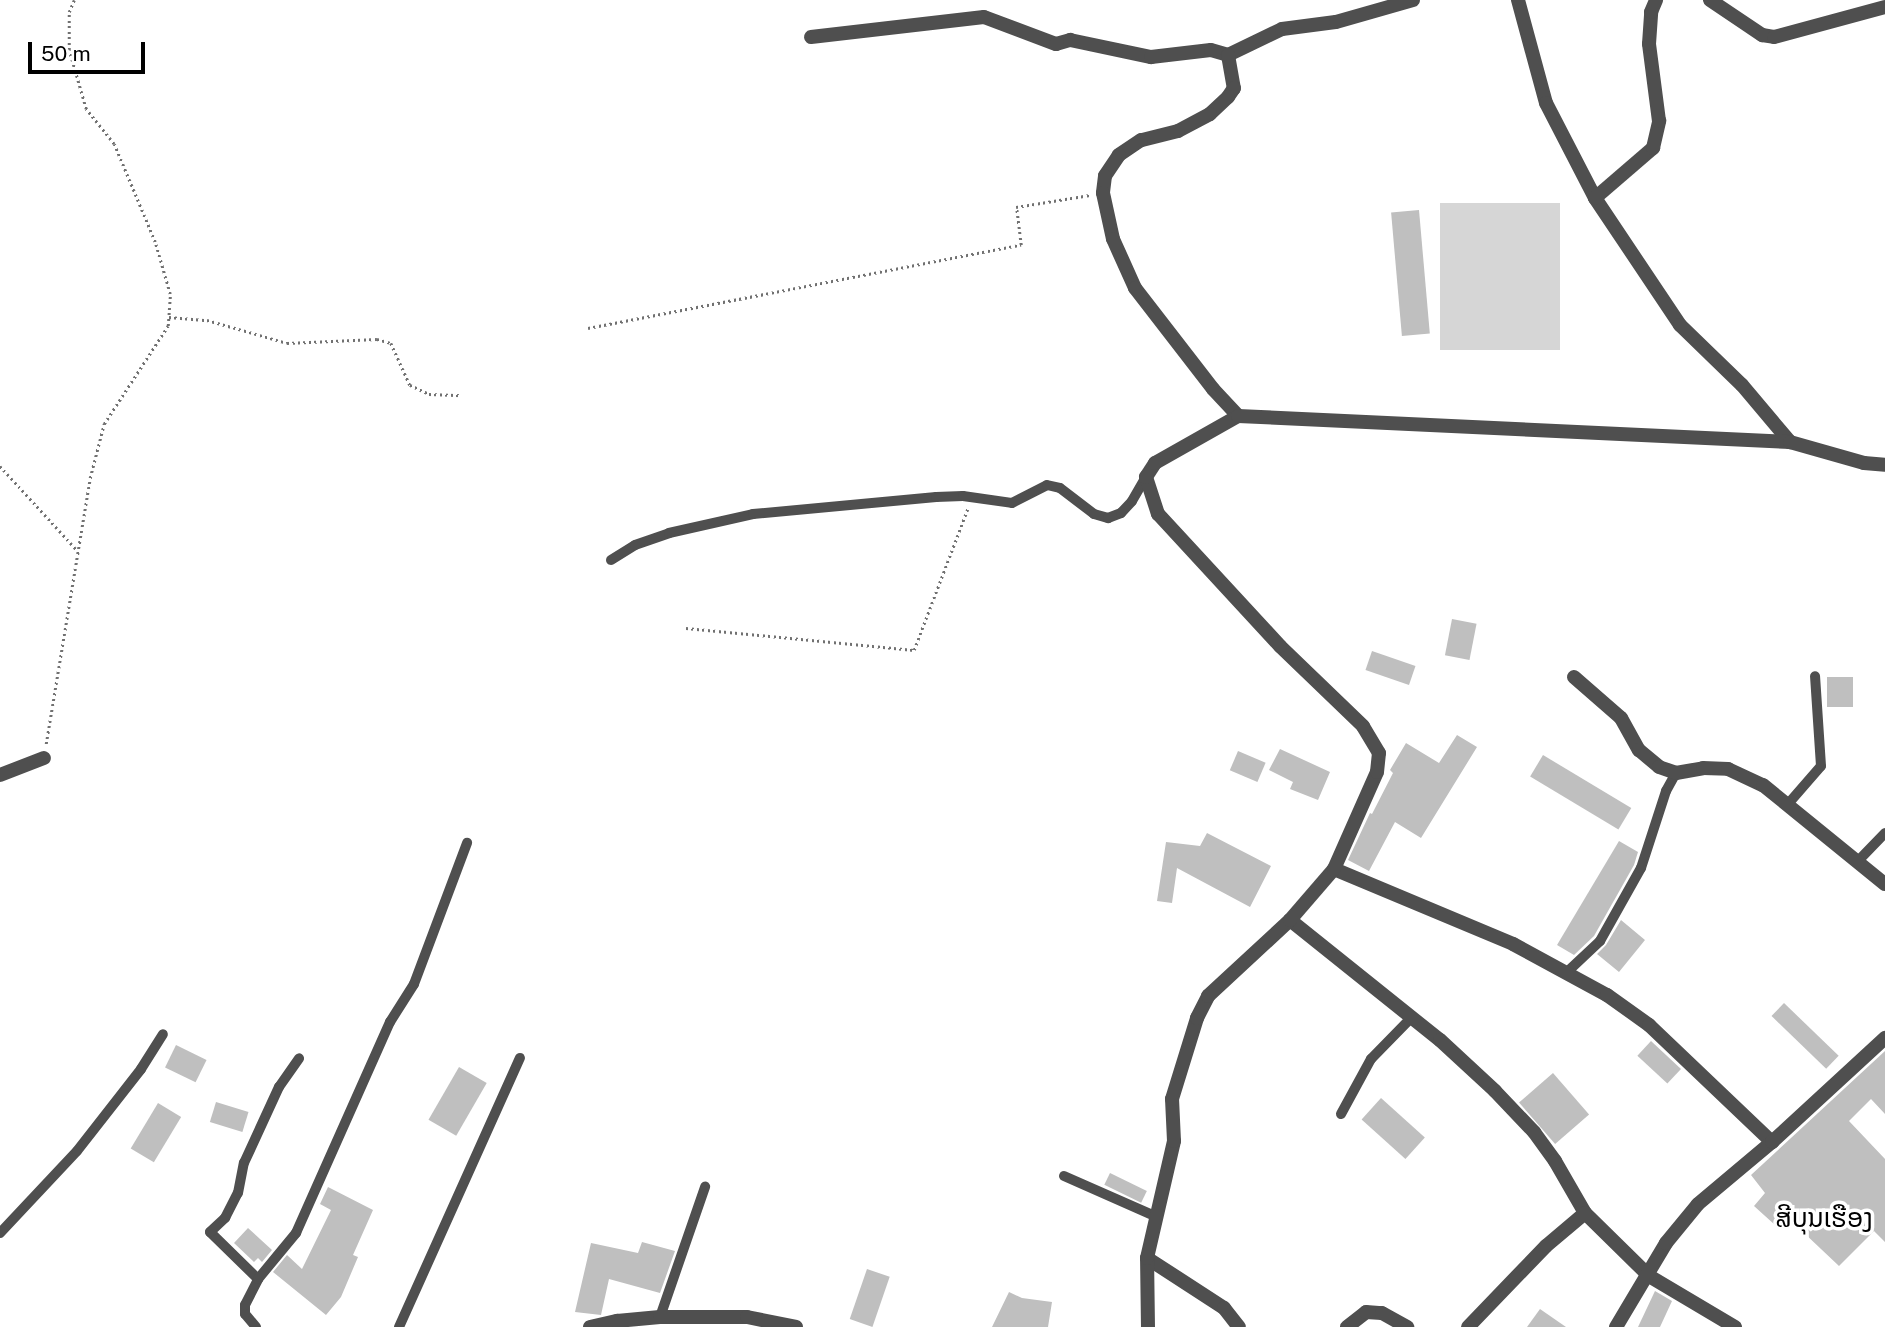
<!DOCTYPE html>
<meta charset="utf-8">
<style>
body{margin:0}
#map{position:relative;width:1885px;height:1327px;overflow:hidden;background:#fff;font-family:"Public Sans","Noto Sans Lao",sans-serif}
div>[style]{position:absolute}
.green>*{inset:0;background:#d6d6d6;transform-origin:0 0}
.building>*{inset:0;background:#bfbfbf;transform-origin:0 0}
.path>*{height:2.5px;margin-top:-1.25px;transform-origin:0;background:repeating-linear-gradient(90deg,#717171 0 2px,transparent 0 5.5px)}
.service>*{height:10px;margin:-5px;padding:0 5px;transform-origin:5px;border-radius:5px;background:#4f4f4f}
.minor>*{height:14px;margin:-7px;padding:0 7px;transform-origin:7px;border-radius:7px;background:#4f4f4f}
span{translate:-50% -50%;white-space:nowrap;text-align:center;line-height:1.15;-webkit-text-stroke:7px #fff;paint-order:stroke}
.quarter-label{font-size:26px;color:#000}
.scale{position:absolute;left:28px;top:42px;width:117px;height:32px;box-sizing:border-box;border:4px solid #000;border-top:0;padding-left:9px;font-size:21px;line-height:24px;white-space:nowrap;color:#000;-webkit-text-stroke:5px #fff;paint-order:stroke}
</style>
<div id="map">
<div class="green">
<i style="left:1440px;top:203px;width:120px;height:147px"></i>
</div>
<div class="building">
<i style="left:1419px;top:210px;width:124px;height:28px;rotate:85deg"></i>
<i style="left:1452px;top:619px;width:25px;height:37px;rotate:11deg"></i>
<i style="left:1372px;top:651px;width:46px;height:20px;rotate:19deg"></i>
<i style="left:1827px;top:677px;width:26px;height:30px"></i>
<i style="clip-path:polygon(1457px 735px,1477px 747px,1421px 838px,1395px 822px,1369px 871px,1348px 860px,1370px 813px,1372px 814px,1393px 773px,1390px 770px,1406px 743px,1439px 763px)"></i>
<i style="clip-path:polygon(1280px 749px,1330px 772px,1318px 800px,1290px 789px,1293px 782px,1269px 770px)"></i>
<i style="left:1238px;top:751px;width:30px;height:21px;rotate:23deg"></i>
<i style="left:1543px;top:755px;width:103px;height:25px;rotate:31deg"></i>
<i style="clip-path:polygon(1207px 833px,1271px 866px,1250px 907px,1177px 868px,1172px 903px,1157px 901px,1166px 842px,1200px 846px)"></i>
<i style="clip-path:polygon(1619px 841px,1638px 852px,1634px 865px,1594px 936px,1574px 955px,1557px 945px)"></i>
<i style="clip-path:polygon(1621px 920px,1645px 940px,1619px 972px,1597px 954px,1606px 945px)"></i>
<i style="left:1784px;top:1003px;width:76px;height:18px;rotate:44deg"></i>
<i style="left:1651px;top:1041px;width:41px;height:20px;rotate:43deg"></i>
<i style="left:176px;top:1045px;width:34px;height:25px;rotate:26deg"></i>
<i style="clip-path:polygon(1885px 1051px,1885px 1114px,1871px 1099px,1849px 1121px,1885px 1159px,1885px 1242px,1874px 1231px,1839px 1266px,1785px 1215px,1775px 1225px,1754px 1206px,1765px 1193px,1751px 1175px)"></i>
<i style="left:459px;top:1067px;width:32px;height:61px;rotate:30deg"></i>
<i style="left:1553px;top:1073px;width:55px;height:45px;rotate:49deg"></i>
<i style="left:1381px;top:1098px;width:59px;height:29px;rotate:42deg"></i>
<i style="left:216px;top:1102px;width:34px;height:21px;rotate:17deg"></i>
<i style="left:158px;top:1103px;width:27px;height:53px;rotate:31deg"></i>
<i style="left:1110px;top:1173px;width:41px;height:13px;rotate:26deg"></i>
<i style="clip-path:polygon(328px 1187px,373px 1210px,353px 1255px,358px 1257px,341px 1297px,326px 1315px,273px 1272px,287px 1255px,302px 1269px,331px 1210px,320px 1204px)"></i>
<i style="clip-path:polygon(248px 1228px,272px 1250px,262px 1262px,258px 1258px,254px 1262px,234px 1243px)"></i>
<i style="clip-path:polygon(642px 1242px,675px 1251px,660px 1293px,609px 1279px,601px 1315px,575px 1312px,591px 1243px,638px 1253px)"></i>
<i style="left:867px;top:1269px;width:24px;height:53px;rotate:19deg"></i>
<i style="clip-path:polygon(1655px 1291px,1672px 1301px,1660px 1327px,1638px 1327px)"></i>
<i style="clip-path:polygon(1009px 1292px,1022px 1298px,1052px 1302px,1048px 1327px,992px 1327px)"></i>
<i style="clip-path:polygon(1540px 1309px,1566px 1327px,1527px 1327px)"></i>
</div>
<div class="path">
<i style="left:169px;top:317px;width:38px;rotate:5deg"></i>
<i style="left:207px;top:320px;width:83px;rotate:16deg"></i>
<i style="left:287px;top:343px;width:90px;rotate:-2.5deg"></i>
<i style="left:377px;top:339px;width:15px;rotate:16deg"></i>
<i style="left:391px;top:343px;width:46px;rotate:65.7deg"></i>
<i style="left:410px;top:385px;width:21px;rotate:25deg"></i>
<i style="left:429px;top:394px;width:33px;rotate:2deg"></i>
<i style="left:588px;top:328px;width:441px;rotate:-10.9deg"></i>
<i style="left:1021px;top:245px;width:38px;rotate:-97deg"></i>
<i style="left:1016px;top:207px;width:75px;rotate:-9.2deg"></i>
<i style="left:0;top:466px;width:114px;rotate:47.5deg"></i>
<i style="left:686px;top:628px;width:229px;rotate:5.5deg"></i>
<i style="left:914px;top:650px;width:152px;rotate:-69.2deg"></i>
<i style="left:46px;top:744px;width:270px;rotate:-80.6deg"></i>
<i style="left:90px;top:478px;width:56px;rotate:-75.5deg"></i>
<i style="left:104px;top:424px;width:117px;rotate:-56.9deg"></i>
<i style="left:168px;top:326px;width:32px;rotate:-86deg"></i>
<i style="left:170px;top:294px;width:54px;rotate:-106.1deg"></i>
<i style="left:155px;top:242px;width:106px;rotate:-112.7deg"></i>
<i style="left:114px;top:144px;width:45px;rotate:-128.7deg"></i>
<i style="left:86px;top:109px;width:61px;rotate:-106.1deg"></i>
<i style="left:69px;top:50px;width:38px;rotate:-90deg"></i>
<i style="left:69px;top:12px;width:13px;rotate:-67deg"></i>
</div>
<div class="service">
<i style="left:611px;top:560px;width:28px;rotate:-32deg"></i>
<i style="left:635px;top:545px;width:36px;rotate:-19deg"></i>
<i style="left:669px;top:533px;width:86px;rotate:-12.7deg"></i>
<i style="left:753px;top:514px;width:184px;rotate:-5.3deg"></i>
<i style="left:936px;top:497px;width:27px;rotate:-2deg"></i>
<i style="left:963px;top:496px;width:49px;rotate:8.1deg"></i>
<i style="left:1012px;top:503px;width:39px;rotate:-27deg"></i>
<i style="left:1047px;top:485px;width:13px;rotate:13deg"></i>
<i style="left:1060px;top:488px;width:43px;rotate:37.4deg"></i>
<i style="left:1094px;top:514px;width:15px;rotate:16deg"></i>
<i style="left:1108px;top:518px;width:14px;rotate:-21deg"></i>
<i style="left:1121px;top:513px;width:16px;rotate:-47deg"></i>
<i style="left:1132px;top:501px;width:28px;rotate:-60deg"></i>
<i style="left:1788px;top:804px;width:50px;rotate:-49deg"></i>
<i style="left:1821px;top:766px;width:90px;rotate:-93.8deg"></i>
<i style="left:1858px;top:861px;width:39px;rotate:-46deg"></i>
<i style="left:1566px;top:973px;width:47px;rotate:-43.3deg"></i>
<i style="left:1600px;top:941px;width:84px;rotate:-60.7deg"></i>
<i style="left:1641px;top:868px;width:81px;rotate:-72deg"></i>
<i style="left:1666px;top:791px;width:21px;rotate:-61deg"></i>
<i style="left:1341px;top:1114px;width:63px;rotate:-61.4deg"></i>
<i style="left:1371px;top:1059px;width:57px;rotate:-45.7deg"></i>
<i style="left:1064px;top:1176px;width:102px;rotate:23.8deg"></i>
<i style="left:0;top:1233px;width:112px;rotate:-46.8deg"></i>
<i style="left:77px;top:1151px;width:104px;rotate:-52deg"></i>
<i style="left:141px;top:1069px;width:41px;rotate:-57.8deg"></i>
<i style="left:258px;top:1279px;width:67px;rotate:-135.6deg"></i>
<i style="left:210px;top:1232px;width:21px;rotate:-43deg"></i>
<i style="left:225px;top:1218px;width:28px;rotate:-63deg"></i>
<i style="left:238px;top:1193px;width:31px;rotate:-79deg"></i>
<i style="left:244px;top:1163px;width:84px;rotate:-65.3deg"></i>
<i style="left:279px;top:1087px;width:35px;rotate:-55deg"></i>
<i style="left:660px;top:1317px;width:138px;rotate:-70.9deg"></i>
<i style="left:256px;top:1327px;width:17px;rotate:-130deg"></i>
<i style="left:245px;top:1314px;width:9px;rotate:-90deg"></i>
<i style="left:245px;top:1305px;width:29px;rotate:-63deg"></i>
<i style="left:258px;top:1279px;width:60px;rotate:-50.4deg"></i>
<i style="left:296px;top:1233px;width:231px;rotate:-66deg"></i>
<i style="left:390px;top:1022px;width:45px;rotate:-57.7deg"></i>
<i style="left:414px;top:984px;width:151px;rotate:-69.4deg"></i>
<i style="left:399px;top:1327px;width:295px;rotate:-65.8deg"></i>
</div>
<div class="minor">
<i style="left:1518px;top:0;width:107px;rotate:74.8deg"></i>
<i style="left:1546px;top:103px;width:107px;rotate:62.7deg"></i>
<i style="left:1595px;top:198px;width:153px;rotate:56.2deg"></i>
<i style="left:1680px;top:325px;width:86px;rotate:44.1deg"></i>
<i style="left:1742px;top:385px;width:75px;rotate:49.9deg"></i>
<i style="left:1710px;top:0;width:63px;rotate:33.9deg"></i>
<i style="left:1762px;top:35px;width:12px;rotate:9deg"></i>
<i style="left:1774px;top:37px;width:115px;rotate:-15.1deg"></i>
<i style="left:811px;top:37px;width:174px;rotate:-6.6deg"></i>
<i style="left:984px;top:17px;width:77px;rotate:20.6deg"></i>
<i style="left:1056px;top:44px;width:15px;rotate:-16deg"></i>
<i style="left:1070px;top:40px;width:83px;rotate:11.9deg"></i>
<i style="left:1151px;top:57px;width:60px;rotate:-6.7deg"></i>
<i style="left:1211px;top:50px;width:18px;rotate:16deg"></i>
<i style="left:1228px;top:55px;width:60px;rotate:-25.7deg"></i>
<i style="left:1282px;top:29px;width:54px;rotate:-7.4deg"></i>
<i style="left:1336px;top:22px;width:80px;rotate:-15.9deg"></i>
<i style="left:1228px;top:55px;width:34px;rotate:80deg"></i>
<i style="left:1234px;top:88px;width:11px;rotate:124deg"></i>
<i style="left:1228px;top:97px;width:25px;rotate:137deg"></i>
<i style="left:1210px;top:114px;width:36px;rotate:152deg"></i>
<i style="left:1178px;top:131px;width:38px;rotate:166deg"></i>
<i style="left:1141px;top:140px;width:27px;rotate:146deg"></i>
<i style="left:1119px;top:155px;width:25px;rotate:124deg"></i>
<i style="left:1105px;top:176px;width:17px;rotate:97deg"></i>
<i style="left:1103px;top:193px;width:47px;rotate:77.7deg"></i>
<i style="left:1113px;top:239px;width:54px;rotate:65.8deg"></i>
<i style="left:1135px;top:288px;width:128px;rotate:52.3deg"></i>
<i style="left:1213px;top:389px;width:37px;rotate:47deg"></i>
<i style="left:1595px;top:198px;width:77px;rotate:-40.8deg"></i>
<i style="left:1653px;top:148px;width:28px;rotate:-77deg"></i>
<i style="left:1659px;top:121px;width:78px;rotate:-97.4deg"></i>
<i style="left:1649px;top:44px;width:32px;rotate:-86deg"></i>
<i style="left:1651px;top:12px;width:13px;rotate:-67deg"></i>
<i style="left:1574px;top:677px;width:62px;rotate:41.1deg"></i>
<i style="left:1621px;top:718px;width:37px;rotate:61deg"></i>
<i style="left:1639px;top:750px;width:26px;rotate:40deg"></i>
<i style="left:1659px;top:767px;width:18px;rotate:19deg"></i>
<i style="left:1676px;top:773px;width:27px;rotate:-10deg"></i>
<i style="left:1703px;top:768px;width:25px;rotate:2deg"></i>
<i style="left:1728px;top:769px;width:38px;rotate:25deg"></i>
<i style="left:1763px;top:785px;width:157px;rotate:39.1deg"></i>
<i style="left:0;top:775px;width:47px;rotate:-21.1deg"></i>
<i style="left:1334px;top:869px;width:194px;rotate:22.7deg"></i>
<i style="left:1513px;top:944px;width:107px;rotate:28.5deg"></i>
<i style="left:1607px;top:995px;width:52px;rotate:35.5deg"></i>
<i style="left:1649px;top:1025px;width:170px;rotate:43.6deg"></i>
<i style="left:1290px;top:920px;width:192px;rotate:38.7deg"></i>
<i style="left:1440px;top:1040px;width:75px;rotate:42.8deg"></i>
<i style="left:1495px;top:1091px;width:57px;rotate:46.4deg"></i>
<i style="left:1534px;top:1132px;width:36px;rotate:54deg"></i>
<i style="left:1555px;top:1161px;width:60px;rotate:60deg"></i>
<i style="left:1585px;top:1213px;width:90px;rotate:44.5deg"></i>
<i style="left:1649px;top:1276px;width:100px;rotate:30.7deg"></i>
<i style="left:1147px;top:1258px;width:92px;rotate:33deg"></i>
<i style="left:1224px;top:1308px;width:24px;rotate:52deg"></i>
<i style="left:590px;top:1327px;width:28px;rotate:-13deg"></i>
<i style="left:617px;top:1321px;width:43px;rotate:-5.3deg"></i>
<i style="left:660px;top:1317px;width:87px"></i>
<i style="left:747px;top:1317px;width:50px;rotate:11.5deg"></i>
<i style="left:1148px;top:1327px;width:69px;rotate:-90.8deg"></i>
<i style="left:1147px;top:1258px;width:120px;rotate:-77deg"></i>
<i style="left:1174px;top:1141px;width:42px;rotate:-92.7deg"></i>
<i style="left:1172px;top:1099px;width:85px;rotate:-72.8deg"></i>
<i style="left:1197px;top:1018px;width:25px;rotate:-63deg"></i>
<i style="left:1208px;top:996px;width:112px;rotate:-42.8deg"></i>
<i style="left:1290px;top:920px;width:67px;rotate:-49.2deg"></i>
<i style="left:1334px;top:869px;width:106px;rotate:-66.1deg"></i>
<i style="left:1377px;top:772px;width:19px;rotate:-84deg"></i>
<i style="left:1379px;top:753px;width:31px;rotate:-121deg"></i>
<i style="left:1363px;top:726px;width:115px;rotate:-136.1deg"></i>
<i style="left:1280px;top:646px;width:180px;rotate:-132.7deg"></i>
<i style="left:1158px;top:514px;width:39px;rotate:-108deg"></i>
<i style="left:1146px;top:477px;width:17px;rotate:-57deg"></i>
<i style="left:1155px;top:463px;width:95px;rotate:-29.5deg"></i>
<i style="left:1238px;top:416px;width:553px;rotate:2.7deg"></i>
<i style="left:1790px;top:442px;width:77px;rotate:15.8deg"></i>
<i style="left:1864px;top:463px;width:21px;rotate:5deg"></i>
<i style="left:1347px;top:1327px;width:24px;rotate:-38deg"></i>
<i style="left:1366px;top:1312px;width:16px;rotate:4deg"></i>
<i style="left:1382px;top:1313px;width:29px;rotate:29deg"></i>
<i style="left:1468px;top:1327px;width:112px;rotate:-46.1deg"></i>
<i style="left:1546px;top:1246px;width:51px;rotate:-40.2deg"></i>
<i style="left:1616px;top:1327px;width:98px;rotate:-59.2deg"></i>
<i style="left:1666px;top:1243px;width:50px;rotate:-50.6deg"></i>
<i style="left:1698px;top:1204px;width:97px;rotate:-40deg"></i>
<i style="left:1772px;top:1142px;width:154px;rotate:-42.6deg"></i>
</div>
<div class="quarter-label">
<span style="left:1824px;top:1218px">ສີບຸນເຮືອງ</span>
</div>
<div class="scale">50 m</div>
</div>
